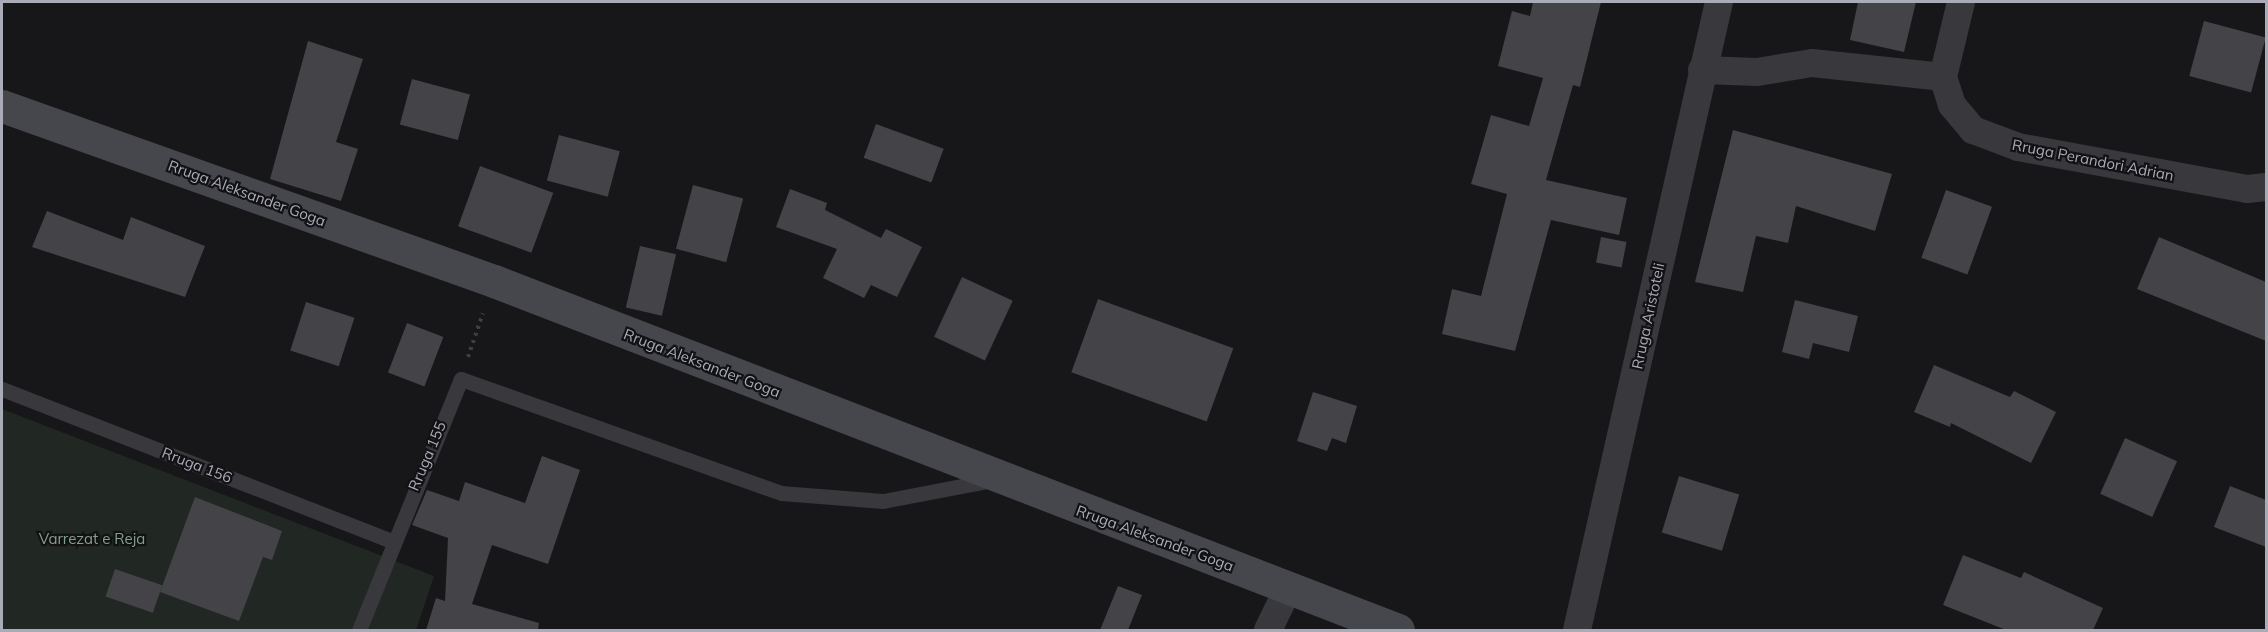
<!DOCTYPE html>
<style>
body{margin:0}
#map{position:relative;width:2268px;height:632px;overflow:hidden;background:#171618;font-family:Mulish,sans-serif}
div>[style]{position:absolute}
.green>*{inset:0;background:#212823}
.building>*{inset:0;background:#434348;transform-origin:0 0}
.path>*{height:4px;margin-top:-2px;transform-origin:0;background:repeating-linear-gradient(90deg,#3e3e44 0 3px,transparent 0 7.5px)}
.service>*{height:15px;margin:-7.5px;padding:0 7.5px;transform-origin:7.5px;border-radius:7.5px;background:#38383d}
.minor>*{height:28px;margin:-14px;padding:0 14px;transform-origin:14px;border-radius:14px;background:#38383d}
.secondary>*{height:33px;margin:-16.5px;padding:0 16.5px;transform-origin:16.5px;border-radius:16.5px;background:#46464d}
span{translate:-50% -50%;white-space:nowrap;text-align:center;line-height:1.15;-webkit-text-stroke:4.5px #121113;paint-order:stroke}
.street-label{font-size:15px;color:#a9abb7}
.park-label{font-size:15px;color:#82a189}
.frame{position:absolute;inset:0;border:3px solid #a9abb7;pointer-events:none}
</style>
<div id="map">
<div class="green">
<i style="clip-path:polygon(2px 409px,434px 576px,416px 630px,2px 630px)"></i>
</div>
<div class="building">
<i style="clip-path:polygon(1533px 2px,1601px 2px,1580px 87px,1573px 85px,1546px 180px,1627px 198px,1619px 235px,1551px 220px,1515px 351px,1442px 334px,1452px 289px,1481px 296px,1507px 194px,1471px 184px,1491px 115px,1529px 126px,1543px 78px,1498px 66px,1512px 11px,1530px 16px)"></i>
<i style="clip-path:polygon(1858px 2px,1916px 2px,1904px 52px,1850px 40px)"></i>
<i style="left:2204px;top:21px;width:64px;height:57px;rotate:15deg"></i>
<i style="clip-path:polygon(308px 41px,363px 59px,336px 142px,358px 149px,341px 201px,270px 179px)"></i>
<i style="left:412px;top:79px;width:60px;height:47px;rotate:15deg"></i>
<i style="left:876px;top:124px;width:72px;height:36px;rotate:20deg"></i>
<i style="clip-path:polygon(1733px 130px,1892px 174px,1875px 231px,1796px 206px,1788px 243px,1756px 236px,1743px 292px,1695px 282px)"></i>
<i style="left:559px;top:135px;width:63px;height:47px;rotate:15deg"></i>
<i style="left:480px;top:166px;width:78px;height:64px;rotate:20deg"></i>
<i style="left:693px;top:185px;width:52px;height:66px;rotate:15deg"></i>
<i style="clip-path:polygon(790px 189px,827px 203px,825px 210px,881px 238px,886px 229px,922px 247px,897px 297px,871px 285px,864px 298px,823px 278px,837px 249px,776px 227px)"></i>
<i style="left:1946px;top:190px;width:49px;height:72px;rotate:20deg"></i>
<i style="clip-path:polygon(47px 211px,123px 240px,131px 217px,205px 246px,185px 297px,32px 247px)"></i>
<i style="left:1601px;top:237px;width:26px;height:26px;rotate:11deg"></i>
<i style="clip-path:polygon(2159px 237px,2266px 282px,2266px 341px,2137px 289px)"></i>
<i style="left:640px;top:246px;width:37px;height:63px;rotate:13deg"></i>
<i style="left:962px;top:277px;width:56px;height:66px;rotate:25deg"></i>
<i style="left:1098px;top:299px;width:144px;height:78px;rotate:20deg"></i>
<i style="clip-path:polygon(1795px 300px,1858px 316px,1849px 352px,1813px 343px,1809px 359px,1782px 352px)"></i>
<i style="left:306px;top:302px;width:51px;height:51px;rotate:18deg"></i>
<i style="left:407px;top:323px;width:39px;height:53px;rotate:21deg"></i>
<i style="clip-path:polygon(1934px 365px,2010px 397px,2014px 391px,2056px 412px,2031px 463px,1951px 423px,1950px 427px,1914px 412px)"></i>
<i style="clip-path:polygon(1313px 392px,1357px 406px,1346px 443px,1332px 438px,1327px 451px,1297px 441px)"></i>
<i style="left:2125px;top:438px;width:57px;height:61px;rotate:24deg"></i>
<i style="clip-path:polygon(542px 456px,580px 470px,548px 564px,492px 545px,472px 604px,539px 623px,538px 630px,426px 630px,436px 598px,445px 601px,448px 538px,412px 525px,427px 490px,459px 501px,465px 482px,525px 503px)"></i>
<i style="left:1679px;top:476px;width:63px;height:59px;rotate:17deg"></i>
<i style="clip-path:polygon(2230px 486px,2266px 500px,2266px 547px,2214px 527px)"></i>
<i style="clip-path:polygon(195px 497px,282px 531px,272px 560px,263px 557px,239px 621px,160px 592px)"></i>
<i style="clip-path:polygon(1963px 555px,2021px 578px,2024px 572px,2103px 608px,2093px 630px,2006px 630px,1943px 605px)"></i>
<i style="left:115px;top:569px;width:50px;height:29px;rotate:19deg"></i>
<i style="clip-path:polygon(1118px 586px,1142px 595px,1128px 630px,1100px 630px)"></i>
</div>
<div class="path">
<i style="left:468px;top:357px;width:46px;rotate:-71.2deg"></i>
</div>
<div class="service">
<i style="left:2px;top:389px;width:419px;rotate:21.3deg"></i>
<i style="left:359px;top:630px;width:271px;rotate:-67.9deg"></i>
<i style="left:461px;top:379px;width:340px;rotate:19.6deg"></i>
<i style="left:781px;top:493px;width:102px;rotate:4.5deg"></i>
<i style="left:883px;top:501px;width:111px;rotate:-10.9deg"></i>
</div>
<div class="minor">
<i style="left:1702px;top:70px;width:55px;rotate:2.1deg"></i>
<i style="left:1757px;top:72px;width:56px;rotate:-9.3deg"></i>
<i style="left:1812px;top:63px;width:132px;rotate:6.1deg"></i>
<i style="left:1943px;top:77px;width:29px;rotate:72deg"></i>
<i style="left:1952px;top:105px;width:33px;rotate:50deg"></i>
<i style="left:1973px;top:130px;width:48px;rotate:20.7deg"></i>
<i style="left:2018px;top:147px;width:233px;rotate:10.4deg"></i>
<i style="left:2247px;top:189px;width:19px;rotate:-6deg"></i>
<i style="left:1943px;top:77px;width:77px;rotate:-76.5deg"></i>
<i style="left:1268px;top:630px;width:48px;rotate:-64deg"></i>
<i style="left:1577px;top:630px;width:644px;rotate:-77.26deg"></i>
</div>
<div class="secondary">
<i style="left:2px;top:106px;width:522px;rotate:19.58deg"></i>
<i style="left:494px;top:281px;width:969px;rotate:21.11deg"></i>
</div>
<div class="street-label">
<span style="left:2093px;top:160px;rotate:11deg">Rruga Perandori Adrian</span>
<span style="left:247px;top:193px;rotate:20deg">Rruga Aleksander Goga</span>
<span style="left:1648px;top:316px;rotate:-78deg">Rruga Aristoteli</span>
<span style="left:702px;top:363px;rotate:21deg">Rruga Aleksander Goga</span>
<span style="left:427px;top:456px;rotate:-67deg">Rruga 155</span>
<span style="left:197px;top:465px;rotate:21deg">Rruga 156</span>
<span style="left:1155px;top:538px;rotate:20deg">Rruga Aleksander Goga</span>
</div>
<div class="park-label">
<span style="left:92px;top:539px">Varrezat e Reja</span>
</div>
<div class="frame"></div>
</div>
